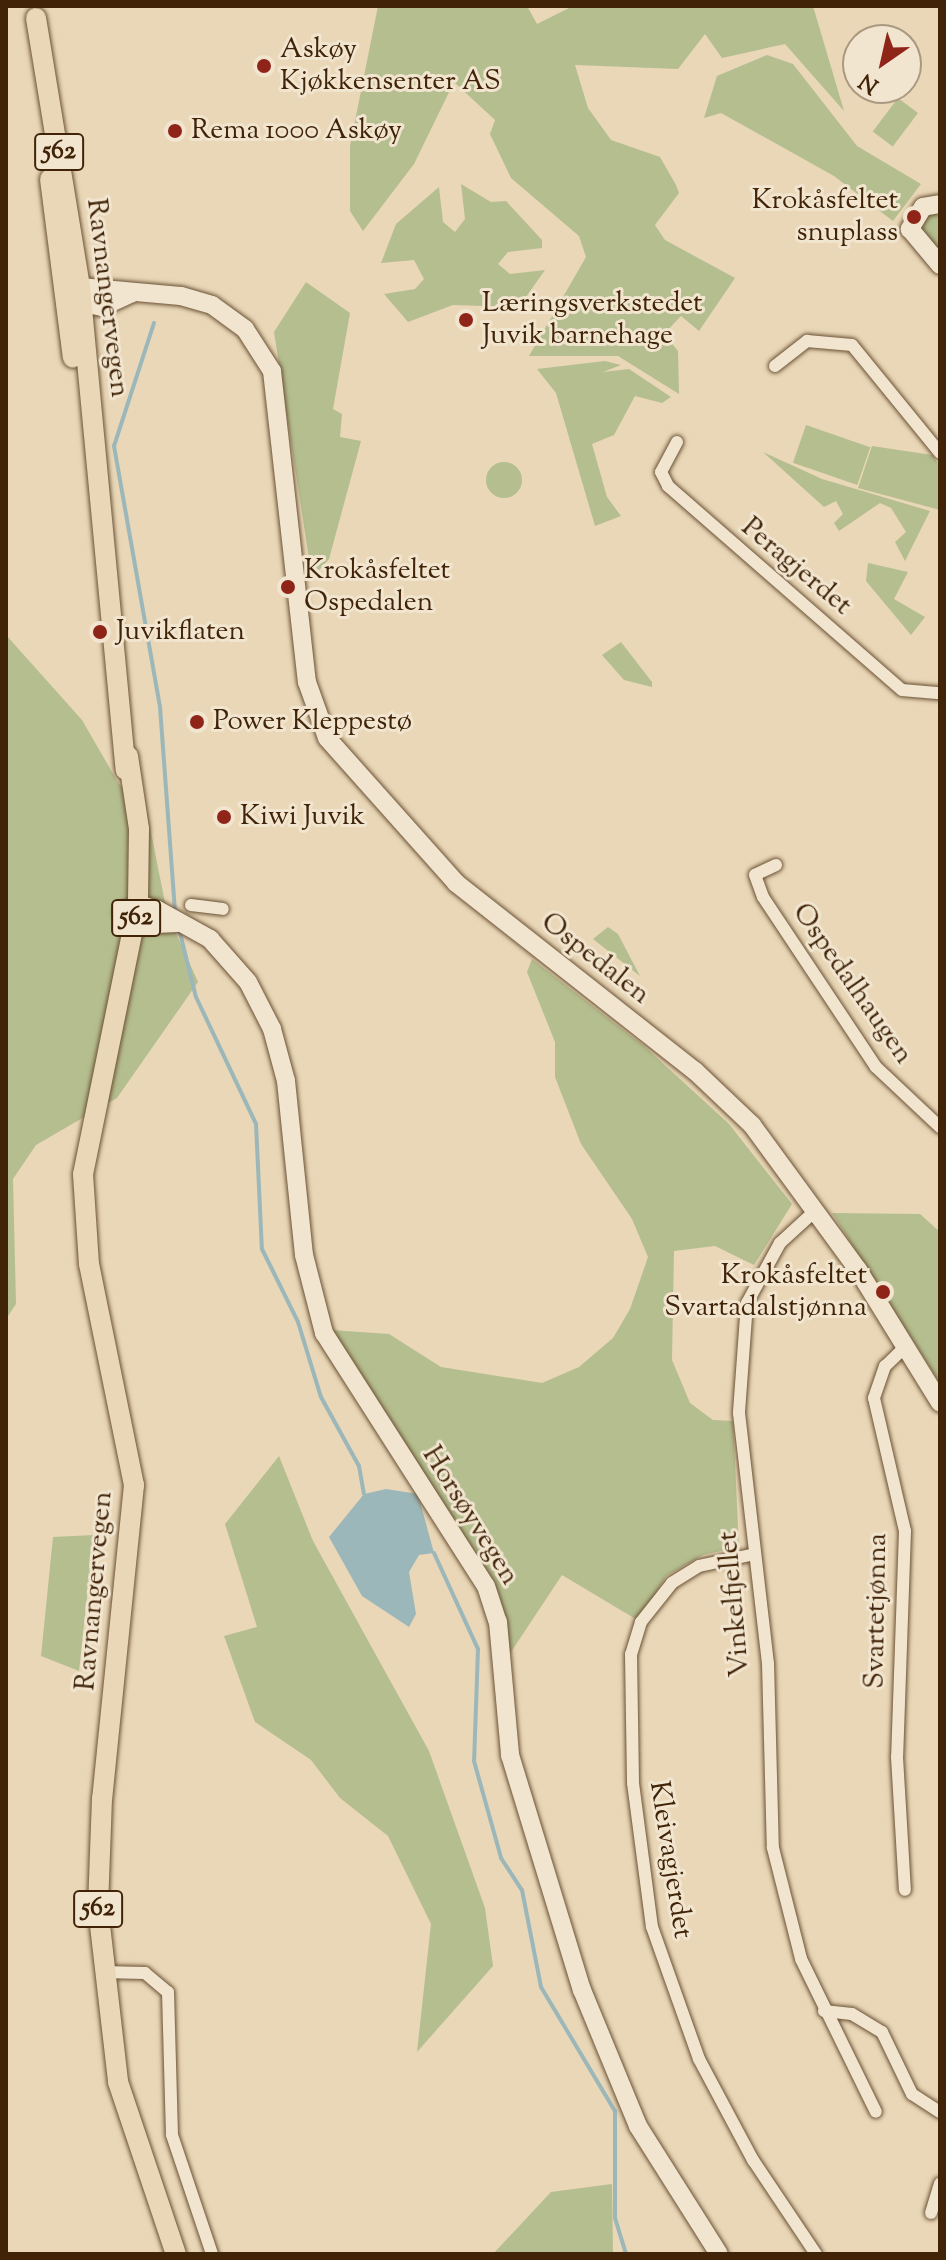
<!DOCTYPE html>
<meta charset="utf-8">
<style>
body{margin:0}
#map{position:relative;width:946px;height:2260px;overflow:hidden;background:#e9d7b7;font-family:"Sorts Mill Goudy",serif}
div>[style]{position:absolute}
.green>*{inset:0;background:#b5be8f;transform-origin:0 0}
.round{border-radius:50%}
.water>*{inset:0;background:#9cb7b9}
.stream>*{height:4px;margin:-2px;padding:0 2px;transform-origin:2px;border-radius:2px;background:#9cb7b9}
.roads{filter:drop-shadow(0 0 2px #6b5134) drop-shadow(0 0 2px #6b5134)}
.street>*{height:12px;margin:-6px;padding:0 6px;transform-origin:6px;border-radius:6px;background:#f1e5d0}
.secondary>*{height:18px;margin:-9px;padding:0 9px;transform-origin:9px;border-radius:9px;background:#f1e5d0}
.primary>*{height:20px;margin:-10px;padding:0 10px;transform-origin:10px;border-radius:10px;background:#e9d7b7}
.dots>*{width:22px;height:22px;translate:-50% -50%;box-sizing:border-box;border:4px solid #f1e5d0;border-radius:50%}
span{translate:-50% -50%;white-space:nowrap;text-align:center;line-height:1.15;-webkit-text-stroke:6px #f1e5d0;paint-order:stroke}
.shield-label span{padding:2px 6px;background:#f1e5d0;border:2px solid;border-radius:6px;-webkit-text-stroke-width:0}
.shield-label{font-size:26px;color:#412408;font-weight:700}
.poi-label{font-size:28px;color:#412408}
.left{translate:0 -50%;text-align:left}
.right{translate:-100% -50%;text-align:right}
.street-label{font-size:28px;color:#412408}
.frame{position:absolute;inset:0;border:8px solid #412408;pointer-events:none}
.north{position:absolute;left:842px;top:24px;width:80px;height:80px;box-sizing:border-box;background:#f1e5d0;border:2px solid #ab9880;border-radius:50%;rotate:214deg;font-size:22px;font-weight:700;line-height:32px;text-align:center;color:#412408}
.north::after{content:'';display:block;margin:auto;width:28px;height:36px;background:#8f2418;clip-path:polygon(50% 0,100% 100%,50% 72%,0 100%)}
</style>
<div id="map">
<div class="green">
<i style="clip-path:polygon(378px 6px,527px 6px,537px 24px,573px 6px,813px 6px,844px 111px,785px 44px,722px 58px,705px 34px,678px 69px,575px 65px,588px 108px,611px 140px,660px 157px,676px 185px,679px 193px,655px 225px,665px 240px,735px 278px,699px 331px,681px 316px,664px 334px,678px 351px,679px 394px,618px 356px,529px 356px,586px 257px,579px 236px,511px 178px,490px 134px,495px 120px,454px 82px,414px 164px,363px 231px,350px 211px,350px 146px)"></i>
<i style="clip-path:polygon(767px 55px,793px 64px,857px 146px,921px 184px,893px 221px,834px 176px,721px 113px,704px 118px,717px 76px)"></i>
<i style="left:898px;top:98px;width:25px;height:42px;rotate:37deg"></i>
<i style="clip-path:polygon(461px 184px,491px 202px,506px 201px,542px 240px,542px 248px,508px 252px,498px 264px,510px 274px,545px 270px,519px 307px,453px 305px,408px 322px,384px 294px,415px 289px,424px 279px,414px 260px,381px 263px,396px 224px,439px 187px,443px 222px,455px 232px,465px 219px)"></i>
<i style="clip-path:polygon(934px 211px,940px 219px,940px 257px,916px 228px)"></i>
<i style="clip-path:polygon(306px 282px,350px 313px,333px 409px,342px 414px,340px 437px,361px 441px,329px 559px,312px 578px,274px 332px)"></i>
<i style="clip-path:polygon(605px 361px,621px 365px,603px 372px,629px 369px,671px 397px,662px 403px,635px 396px,614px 435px,592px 444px,607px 497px,621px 516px,595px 526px,556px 393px,537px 369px)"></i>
<i style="left:806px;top:425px;width:68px;height:40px;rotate:19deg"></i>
<i style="clip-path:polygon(872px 446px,932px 455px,940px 466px,940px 510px,858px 488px)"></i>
<i style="clip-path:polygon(763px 452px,822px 479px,930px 511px,905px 561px,895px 542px,906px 532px,891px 508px,880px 503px,839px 531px,834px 523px,843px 514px,836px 501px,824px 507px)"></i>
<i class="round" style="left:486px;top:462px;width:36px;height:36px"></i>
<i style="clip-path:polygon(868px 563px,908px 572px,894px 599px,925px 617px,911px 635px,866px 581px)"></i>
<i style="clip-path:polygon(6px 635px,82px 720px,119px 784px,147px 812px,167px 913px,198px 982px,117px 1098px,36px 1145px,13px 1179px,16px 1304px,6px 1319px)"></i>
<i style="clip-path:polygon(621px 642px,652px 682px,652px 687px,624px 680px,602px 655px)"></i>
<i style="clip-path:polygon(608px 927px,618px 934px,640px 976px,593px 939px)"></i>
<i style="clip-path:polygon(532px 959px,644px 1046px,729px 1124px,792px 1204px,754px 1265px,715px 1246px,674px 1251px,672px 1360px,690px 1403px,713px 1420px,733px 1421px,739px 1547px,703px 1555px,666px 1576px,639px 1621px,562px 1575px,509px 1655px,496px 1591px,477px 1555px,331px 1330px,389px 1334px,441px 1367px,542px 1383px,579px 1367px,613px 1338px,630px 1309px,648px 1257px,632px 1219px,581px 1144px,555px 1077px,555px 1042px,527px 972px)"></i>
<i style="clip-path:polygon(832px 1213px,920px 1214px,940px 1232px,940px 1383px)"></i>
<i style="clip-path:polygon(279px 1456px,313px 1541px,429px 1751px,485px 1908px,493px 1966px,417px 2052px,431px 1924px,388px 1836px,340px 1798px,311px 1760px,255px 1722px,224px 1636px,257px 1627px,225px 1524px)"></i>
<i style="clip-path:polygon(94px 1535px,88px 1588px,79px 1671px,41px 1656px,53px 1537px)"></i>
<i style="clip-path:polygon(612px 2184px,613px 2254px,493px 2254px,551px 2192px)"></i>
</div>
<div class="water">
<i style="clip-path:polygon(386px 1489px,418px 1494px,434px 1553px,419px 1555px,409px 1572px,416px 1614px,409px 1627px,362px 1596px,329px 1537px,364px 1494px)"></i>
</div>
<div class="stream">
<i style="left:154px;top:323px;width:129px;rotate:108deg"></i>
<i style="left:114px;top:446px;width:265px;rotate:80deg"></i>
<i style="left:160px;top:707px;width:207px;rotate:85.8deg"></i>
<i style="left:179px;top:929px;width:70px;rotate:76deg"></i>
<i style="left:196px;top:997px;width:140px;rotate:64.7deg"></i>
<i style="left:256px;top:1124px;width:125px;rotate:87.3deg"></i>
<i style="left:262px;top:1249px;width:81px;rotate:63.7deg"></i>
<i style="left:298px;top:1322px;width:78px;rotate:73deg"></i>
<i style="left:321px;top:1397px;width:79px;rotate:61.2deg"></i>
<i style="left:359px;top:1466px;width:28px;rotate:80deg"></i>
<i style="left:434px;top:1553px;width:106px;rotate:65.4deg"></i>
<i style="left:478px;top:1649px;width:112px;rotate:92deg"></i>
<i style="left:474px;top:1761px;width:101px;rotate:74.4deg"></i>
<i style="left:501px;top:1858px;width:38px;rotate:57deg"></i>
<i style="left:522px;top:1890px;width:99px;rotate:78.9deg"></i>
<i style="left:541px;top:1987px;width:144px;rotate:59.2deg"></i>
<i style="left:615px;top:2111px;width:107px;rotate:90deg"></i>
<i style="left:615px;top:2218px;width:38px;rotate:73deg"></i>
</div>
<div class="roads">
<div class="street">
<i style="left:775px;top:366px;width:41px;rotate:-38deg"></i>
<i style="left:807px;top:341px;width:45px;rotate:5.1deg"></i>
<i style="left:852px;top:345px;width:139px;rotate:50.8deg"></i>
<i style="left:677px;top:442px;width:34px;rotate:118deg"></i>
<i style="left:661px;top:472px;width:16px;rotate:63deg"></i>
<i style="left:668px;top:486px;width:310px;rotate:41.1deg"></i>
<i style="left:902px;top:690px;width:38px;rotate:5deg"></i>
<i style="left:776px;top:865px;width:23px;rotate:155deg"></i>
<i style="left:755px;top:875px;width:23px;rotate:70deg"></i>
<i style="left:763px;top:897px;width:204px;rotate:56.4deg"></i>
<i style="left:876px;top:1067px;width:88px;rotate:43.2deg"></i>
<i style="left:191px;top:905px;width:32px;rotate:7deg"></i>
<i style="left:816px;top:1210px;width:49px;rotate:137.5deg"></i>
<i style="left:780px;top:1243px;width:68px;rotate:118.8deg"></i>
<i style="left:747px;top:1303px;width:110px;rotate:94.2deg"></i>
<i style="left:739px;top:1413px;width:252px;rotate:83.4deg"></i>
<i style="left:768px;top:1663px;width:185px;rotate:88.5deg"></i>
<i style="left:773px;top:1848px;width:114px;rotate:75.8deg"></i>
<i style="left:801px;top:1959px;width:170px;rotate:63.9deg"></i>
<i style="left:905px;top:1347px;width:28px;rotate:136deg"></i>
<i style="left:885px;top:1366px;width:34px;rotate:109deg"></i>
<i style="left:874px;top:1398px;width:137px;rotate:76.9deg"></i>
<i style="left:905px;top:1531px;width:226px;rotate:92deg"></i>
<i style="left:897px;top:1757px;width:133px;rotate:86.6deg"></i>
<i style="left:755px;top:1554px;width:57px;rotate:167.9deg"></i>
<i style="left:699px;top:1566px;width:32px;rotate:148deg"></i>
<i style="left:672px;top:1583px;width:50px;rotate:128.5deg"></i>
<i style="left:641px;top:1622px;width:34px;rotate:107deg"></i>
<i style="left:631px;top:1654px;width:129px;rotate:89.1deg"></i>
<i style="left:633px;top:1783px;width:145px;rotate:82.5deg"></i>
<i style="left:652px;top:1927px;width:140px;rotate:70.4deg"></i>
<i style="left:699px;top:2059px;width:115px;rotate:61.9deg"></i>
<i style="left:753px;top:2160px;width:113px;rotate:56.2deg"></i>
<i style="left:102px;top:1972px;width:43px;rotate:1.3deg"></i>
<i style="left:145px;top:1973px;width:30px;rotate:40deg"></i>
<i style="left:168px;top:1992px;width:143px;rotate:88.4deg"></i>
<i style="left:172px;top:2135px;width:126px;rotate:71.4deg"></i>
<i style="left:824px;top:2011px;width:28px;rotate:6deg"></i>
<i style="left:852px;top:2014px;width:35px;rotate:31deg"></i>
<i style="left:882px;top:2032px;width:69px;rotate:64.2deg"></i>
<i style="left:912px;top:2094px;width:33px;rotate:33deg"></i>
<i style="left:931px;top:2213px;width:31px;rotate:-73deg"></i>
</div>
<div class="secondary">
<i style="left:940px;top:204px;width:17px;rotate:170deg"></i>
<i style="left:923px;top:207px;width:26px;rotate:121deg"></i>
<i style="left:910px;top:229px;width:47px;rotate:50.2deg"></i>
<i style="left:132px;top:293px;width:33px;rotate:155deg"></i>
<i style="left:102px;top:307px;width:38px;rotate:-168deg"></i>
<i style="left:65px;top:299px;width:19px;rotate:-39deg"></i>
<i style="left:80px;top:287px;width:101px;rotate:5.1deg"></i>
<i style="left:181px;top:296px;width:32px;rotate:16deg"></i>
<i style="left:212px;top:305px;width:41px;rotate:36deg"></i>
<i style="left:245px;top:329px;width:50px;rotate:57.3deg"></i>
<i style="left:272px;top:371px;width:313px;rotate:83.6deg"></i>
<i style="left:307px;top:682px;width:59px;rotate:70.3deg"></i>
<i style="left:327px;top:738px;width:194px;rotate:48.3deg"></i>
<i style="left:456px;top:883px;width:304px;rotate:38.2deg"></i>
<i style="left:695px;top:1071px;width:79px;rotate:43.5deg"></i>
<i style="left:752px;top:1125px;width:180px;rotate:53.8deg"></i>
<i style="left:858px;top:1270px;width:156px;rotate:58.3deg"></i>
<i style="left:177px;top:923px;width:42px;rotate:177.3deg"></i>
<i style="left:135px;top:925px;width:17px;rotate:-135deg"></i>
<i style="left:123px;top:913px;width:17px;rotate:-31deg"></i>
<i style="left:138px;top:904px;width:21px;rotate:17deg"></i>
<i style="left:158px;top:910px;width:60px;rotate:29.1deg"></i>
<i style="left:210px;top:939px;width:57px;rotate:48.5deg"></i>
<i style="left:248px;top:982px;width:53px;rotate:62.9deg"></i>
<i style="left:272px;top:1029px;width:54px;rotate:74.9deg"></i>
<i style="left:286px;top:1081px;width:175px;rotate:84.1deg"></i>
<i style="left:304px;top:1255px;width:81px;rotate:75.6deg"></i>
<i style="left:324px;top:1333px;width:300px;rotate:57.4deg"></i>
<i style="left:486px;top:1586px;width:38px;rotate:72deg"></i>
<i style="left:498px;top:1622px;width:134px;rotate:84.8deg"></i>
<i style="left:510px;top:1755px;width:246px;rotate:73deg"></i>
<i style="left:582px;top:1990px;width:147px;rotate:67.6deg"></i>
<i style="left:638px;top:2126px;width:151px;rotate:57.7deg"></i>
</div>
<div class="primary">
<i style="left:36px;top:18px;width:273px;rotate:80.7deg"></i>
<i style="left:80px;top:287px;width:485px;rotate:84.6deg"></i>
<i style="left:50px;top:179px;width:180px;rotate:82.7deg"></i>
<i style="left:128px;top:756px;width:74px;rotate:81.4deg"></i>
<i style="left:139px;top:829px;width:75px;rotate:90.8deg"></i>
<i style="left:138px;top:904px;width:276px;rotate:101.5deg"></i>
<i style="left:83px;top:1174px;width:90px;rotate:86.2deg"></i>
<i style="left:89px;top:1264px;width:226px;rotate:78.5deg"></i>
<i style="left:134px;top:1485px;width:315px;rotate:95.8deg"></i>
<i style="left:102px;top:1798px;width:110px;rotate:92.1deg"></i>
<i style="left:98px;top:1908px;width:175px;rotate:83.4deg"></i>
<i style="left:118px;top:2082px;width:182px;rotate:71.4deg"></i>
</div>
</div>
<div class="dots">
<i style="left:264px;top:66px;background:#8f2418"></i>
<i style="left:175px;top:131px;background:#8f2418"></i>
<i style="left:914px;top:217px;background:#8f2418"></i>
<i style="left:466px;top:320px;background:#8f2418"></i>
<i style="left:288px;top:587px;background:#8f2418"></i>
<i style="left:100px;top:632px;background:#8f2418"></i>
<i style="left:197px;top:722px;background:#8f2418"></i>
<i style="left:224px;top:817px;background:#8f2418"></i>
<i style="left:883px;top:1292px;background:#8f2418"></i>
</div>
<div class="shield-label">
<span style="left:59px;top:152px">562</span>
<span style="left:136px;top:918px">562</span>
<span style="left:98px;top:1909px">562</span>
</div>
<div class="poi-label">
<span class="left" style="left:280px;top:66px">Askøy<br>Kjøkkensenter AS</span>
<span class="left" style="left:191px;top:131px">Rema 1000 Askøy</span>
<span class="right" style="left:898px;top:217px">Krokåsfeltet<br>snuplass</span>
<span class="left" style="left:482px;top:320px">Læringsverkstedet<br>Juvik barnehage</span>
<span class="left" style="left:304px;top:587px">Krokåsfeltet<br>Ospedalen</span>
<span class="left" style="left:116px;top:632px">Juvikflaten</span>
<span class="left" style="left:213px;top:722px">Power Kleppestø</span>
<span class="left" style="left:240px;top:817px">Kiwi Juvik</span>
<span class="right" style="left:867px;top:1292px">Krokåsfeltet<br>Svartadalstjønna</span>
</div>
<div class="street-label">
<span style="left:107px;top:298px;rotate:83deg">Ravnangervegen</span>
<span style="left:796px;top:567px;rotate:40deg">Peragjerdet</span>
<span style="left:595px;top:959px;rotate:38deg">Ospedalen</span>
<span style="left:852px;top:984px;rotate:55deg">Ospedalhaugen</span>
<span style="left:470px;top:1516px;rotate:58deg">Horsøyvegen</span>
<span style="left:95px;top:1591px;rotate:-85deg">Ravnangervegen</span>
<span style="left:735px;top:1604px;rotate:-95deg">Vinkelfjellet</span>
<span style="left:877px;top:1611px;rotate:-89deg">Svartetjønna</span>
<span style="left:670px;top:1860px;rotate:81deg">Kleivagjerdet</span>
</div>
<div class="frame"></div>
<div class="north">N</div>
</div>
